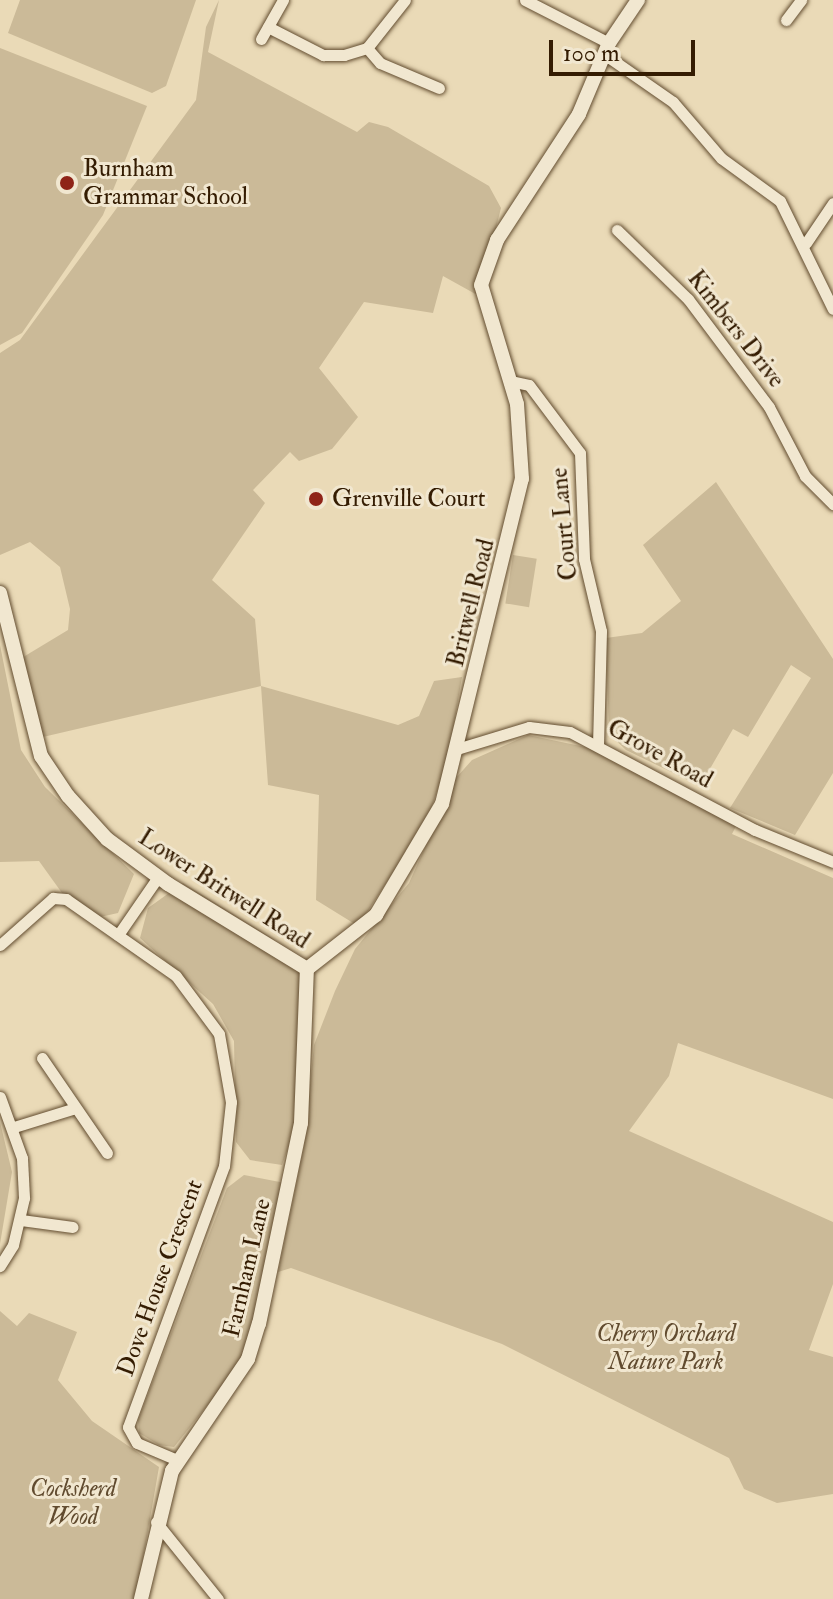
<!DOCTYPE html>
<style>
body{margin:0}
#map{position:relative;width:833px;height:1599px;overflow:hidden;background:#eadab7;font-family:"IM FELL Double Pica",serif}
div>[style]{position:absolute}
.green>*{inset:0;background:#cbba98;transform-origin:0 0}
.roads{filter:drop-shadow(0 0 2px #624c2f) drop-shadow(0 0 2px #624c2f)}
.minor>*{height:11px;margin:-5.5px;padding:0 5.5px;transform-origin:5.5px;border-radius:5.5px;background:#f1e7d0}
.tertiary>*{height:14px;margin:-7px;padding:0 7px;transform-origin:7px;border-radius:7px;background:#f1e7d0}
.dots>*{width:22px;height:22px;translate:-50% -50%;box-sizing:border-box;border:4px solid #f1e7d0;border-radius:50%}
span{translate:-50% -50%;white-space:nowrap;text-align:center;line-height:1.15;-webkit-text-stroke:6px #f1e7d0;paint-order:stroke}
.poi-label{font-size:24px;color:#341c02}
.left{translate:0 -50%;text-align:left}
.street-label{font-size:24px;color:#341c02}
.park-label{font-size:24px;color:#614b2f;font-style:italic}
.scale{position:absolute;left:549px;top:40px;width:146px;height:36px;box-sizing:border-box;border:4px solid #341c02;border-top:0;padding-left:10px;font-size:24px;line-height:28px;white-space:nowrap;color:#341c02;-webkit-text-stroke:6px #f1e7d0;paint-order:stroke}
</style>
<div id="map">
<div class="green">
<i style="clip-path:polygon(20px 0,196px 0,166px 86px,152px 93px,8px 33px)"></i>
<i style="clip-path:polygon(219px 0,208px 52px,357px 132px,369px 122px,388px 127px,489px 186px,501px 208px,479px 296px,443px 276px,433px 313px,364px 302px,319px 368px,358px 417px,332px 449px,299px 461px,290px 452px,253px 490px,265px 503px,212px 580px,255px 619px,261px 686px,398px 725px,419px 716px,434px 681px,462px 677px,448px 759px,427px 821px,358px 926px,316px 900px,319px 795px,268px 785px,261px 686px,30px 740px,15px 662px,68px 630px,70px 609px,60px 567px,30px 542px,0 555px,0 353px,20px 340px,196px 100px,206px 27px)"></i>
<i style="clip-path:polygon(0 48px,147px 106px,103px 215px,22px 333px,0 345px)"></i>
<i style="clip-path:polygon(716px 482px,833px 659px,833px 773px,795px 835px,730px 808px,811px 678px,791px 665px,748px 737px,733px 729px,700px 786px,626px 750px,609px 734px,606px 638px,642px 633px,681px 601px,643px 545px)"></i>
<i style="left:513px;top:555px;width:24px;height:49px;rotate:9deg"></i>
<i style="clip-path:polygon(0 645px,21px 750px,45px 787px,134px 874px,118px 913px,100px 917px,62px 893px,39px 861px,0 862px)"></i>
<i style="clip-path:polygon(528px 735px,590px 748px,737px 824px,732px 834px,833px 878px,833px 1099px,678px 1043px,669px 1076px,629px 1131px,833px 1222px,833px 1284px,809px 1350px,833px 1357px,833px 1494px,777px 1503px,744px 1489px,729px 1458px,502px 1344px,291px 1268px,278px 1272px,304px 1146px,314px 1045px,335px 991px,355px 949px,409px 883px,456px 778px,472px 760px)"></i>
<i style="clip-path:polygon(183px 883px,272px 938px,302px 969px,297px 1123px,282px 1165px,250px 1160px,236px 1142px,234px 1041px,213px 1004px,140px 938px,148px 908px)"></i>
<i style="clip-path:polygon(0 1122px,12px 1172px,0 1244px)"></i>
<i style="clip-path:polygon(244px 1175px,285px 1183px,243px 1361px,174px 1447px,159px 1445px,139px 1433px,138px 1420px,227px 1188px)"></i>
<i style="clip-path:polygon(0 1311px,17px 1326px,29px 1313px,77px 1332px,58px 1380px,92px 1421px,159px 1467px,136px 1599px,0 1599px)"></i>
</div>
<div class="roads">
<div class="minor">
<i style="left:525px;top:0;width:94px;rotate:27.1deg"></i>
<i style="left:786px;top:20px;width:25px;rotate:-53deg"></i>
<i style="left:268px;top:27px;width:62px;rotate:27deg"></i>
<i style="left:323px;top:55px;width:21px"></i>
<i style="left:344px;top:55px;width:24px;rotate:-17deg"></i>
<i style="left:367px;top:48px;width:61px;rotate:-51.6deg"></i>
<i style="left:261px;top:39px;width:45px;rotate:-60.6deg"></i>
<i style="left:367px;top:48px;width:20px;rotate:49deg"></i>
<i style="left:380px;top:63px;width:64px;rotate:23deg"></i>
<i style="left:604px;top:54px;width:84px;rotate:34.8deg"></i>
<i style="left:673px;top:102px;width:74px;rotate:49.4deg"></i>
<i style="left:721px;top:158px;width:73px;rotate:36.1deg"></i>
<i style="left:780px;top:201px;width:120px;rotate:63.9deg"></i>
<i style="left:617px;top:230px;width:99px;rotate:44.2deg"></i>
<i style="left:688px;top:299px;width:135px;rotate:53.1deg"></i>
<i style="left:769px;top:407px;width:78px;rotate:62.4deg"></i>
<i style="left:805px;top:476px;width:40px;rotate:45deg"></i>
<i style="left:806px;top:243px;width:48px;rotate:-56deg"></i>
<i style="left:510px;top:381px;width:19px;rotate:12deg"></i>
<i style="left:529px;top:385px;width:85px;rotate:53.1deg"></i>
<i style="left:580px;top:453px;width:106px;rotate:87.8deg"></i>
<i style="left:584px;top:559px;width:74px;rotate:76.7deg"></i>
<i style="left:601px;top:631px;width:113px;rotate:91.5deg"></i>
<i style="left:460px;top:748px;width:72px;rotate:-16.9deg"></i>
<i style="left:529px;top:727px;width:41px;rotate:7deg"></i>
<i style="left:570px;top:732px;width:209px;rotate:27.9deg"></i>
<i style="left:755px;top:830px;width:84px;rotate:22.3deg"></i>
<i style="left:118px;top:935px;width:70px;rotate:-55.4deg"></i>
<i style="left:0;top:945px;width:71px;rotate:-41.6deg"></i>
<i style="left:53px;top:898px;width:13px;rotate:4deg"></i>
<i style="left:66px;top:899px;width:134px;rotate:35deg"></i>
<i style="left:176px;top:976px;width:72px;rotate:53.4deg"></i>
<i style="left:219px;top:1034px;width:69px;rotate:80deg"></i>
<i style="left:231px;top:1102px;width:64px;rotate:96.2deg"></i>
<i style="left:224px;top:1166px;width:278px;rotate:110.2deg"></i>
<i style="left:128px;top:1427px;width:18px;rotate:61deg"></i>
<i style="left:137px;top:1443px;width:43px;rotate:23deg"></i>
<i style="left:42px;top:1058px;width:115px;rotate:55.6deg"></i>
<i style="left:0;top:1097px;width:65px;rotate:70.2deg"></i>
<i style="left:22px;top:1158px;width:40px;rotate:87.1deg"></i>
<i style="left:24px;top:1198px;width:48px;rotate:103.2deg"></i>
<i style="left:13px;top:1245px;width:25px;rotate:122deg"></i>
<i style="left:14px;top:1127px;width:61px;rotate:-17.2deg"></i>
<i style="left:21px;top:1220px;width:52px;rotate:7.7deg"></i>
<i style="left:156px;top:1522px;width:99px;rotate:51.2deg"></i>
</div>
<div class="tertiary">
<i style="left:0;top:593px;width:168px;rotate:75.9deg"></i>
<i style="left:41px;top:756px;width:48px;rotate:56deg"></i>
<i style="left:68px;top:796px;width:58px;rotate:47.8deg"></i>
<i style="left:107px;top:839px;width:76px;rotate:36.4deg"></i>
<i style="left:168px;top:884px;width:163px;rotate:31.4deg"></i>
<i style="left:307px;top:969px;width:88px;rotate:-38deg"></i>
<i style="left:376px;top:915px;width:129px;rotate:-59.3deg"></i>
<i style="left:442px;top:804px;width:335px;rotate:-76.2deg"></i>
<i style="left:522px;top:479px;width:75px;rotate:-93.8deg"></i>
<i style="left:517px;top:404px;width:124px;rotate:-106.8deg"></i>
<i style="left:481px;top:285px;width:48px;rotate:-70.4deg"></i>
<i style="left:497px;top:240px;width:150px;rotate:-56.9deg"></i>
<i style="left:579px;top:114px;width:77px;rotate:-67.1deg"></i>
<i style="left:609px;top:43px;width:52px;rotate:-56deg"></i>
<i style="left:141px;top:1599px;width:132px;rotate:-76.4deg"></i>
<i style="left:172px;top:1471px;width:135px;rotate:-55.8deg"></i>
<i style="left:248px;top:1359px;width:37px;rotate:-73deg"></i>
<i style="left:259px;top:1324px;width:205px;rotate:-78.2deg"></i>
<i style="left:301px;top:1123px;width:154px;rotate:-87.8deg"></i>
</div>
</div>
<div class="dots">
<i style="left:67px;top:183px;background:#8f2418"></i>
<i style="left:316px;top:499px;background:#8f2418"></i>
</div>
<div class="poi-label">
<span class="left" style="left:83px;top:183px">Burnham<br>Grammar School</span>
<span class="left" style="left:332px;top:499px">Grenville Court</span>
</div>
<div class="street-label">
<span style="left:736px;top:329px;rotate:52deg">Kimbers Drive</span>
<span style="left:564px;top:524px;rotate:-95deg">Court Lane</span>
<span style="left:471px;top:603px;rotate:-76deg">Britwell Road</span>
<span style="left:660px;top:754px;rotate:29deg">Grove Road</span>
<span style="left:224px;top:889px;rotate:33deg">Lower Britwell Road</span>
<span style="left:247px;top:1268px;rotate:-77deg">Farnham Lane</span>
<span style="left:160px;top:1278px;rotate:-70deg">Dove House Crescent</span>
</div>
<div class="park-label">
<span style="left:666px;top:1348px">Cherry Orchard<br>Nature Park</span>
<span style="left:73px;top:1503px">Cocksherd<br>Wood</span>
</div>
<div class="scale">100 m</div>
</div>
